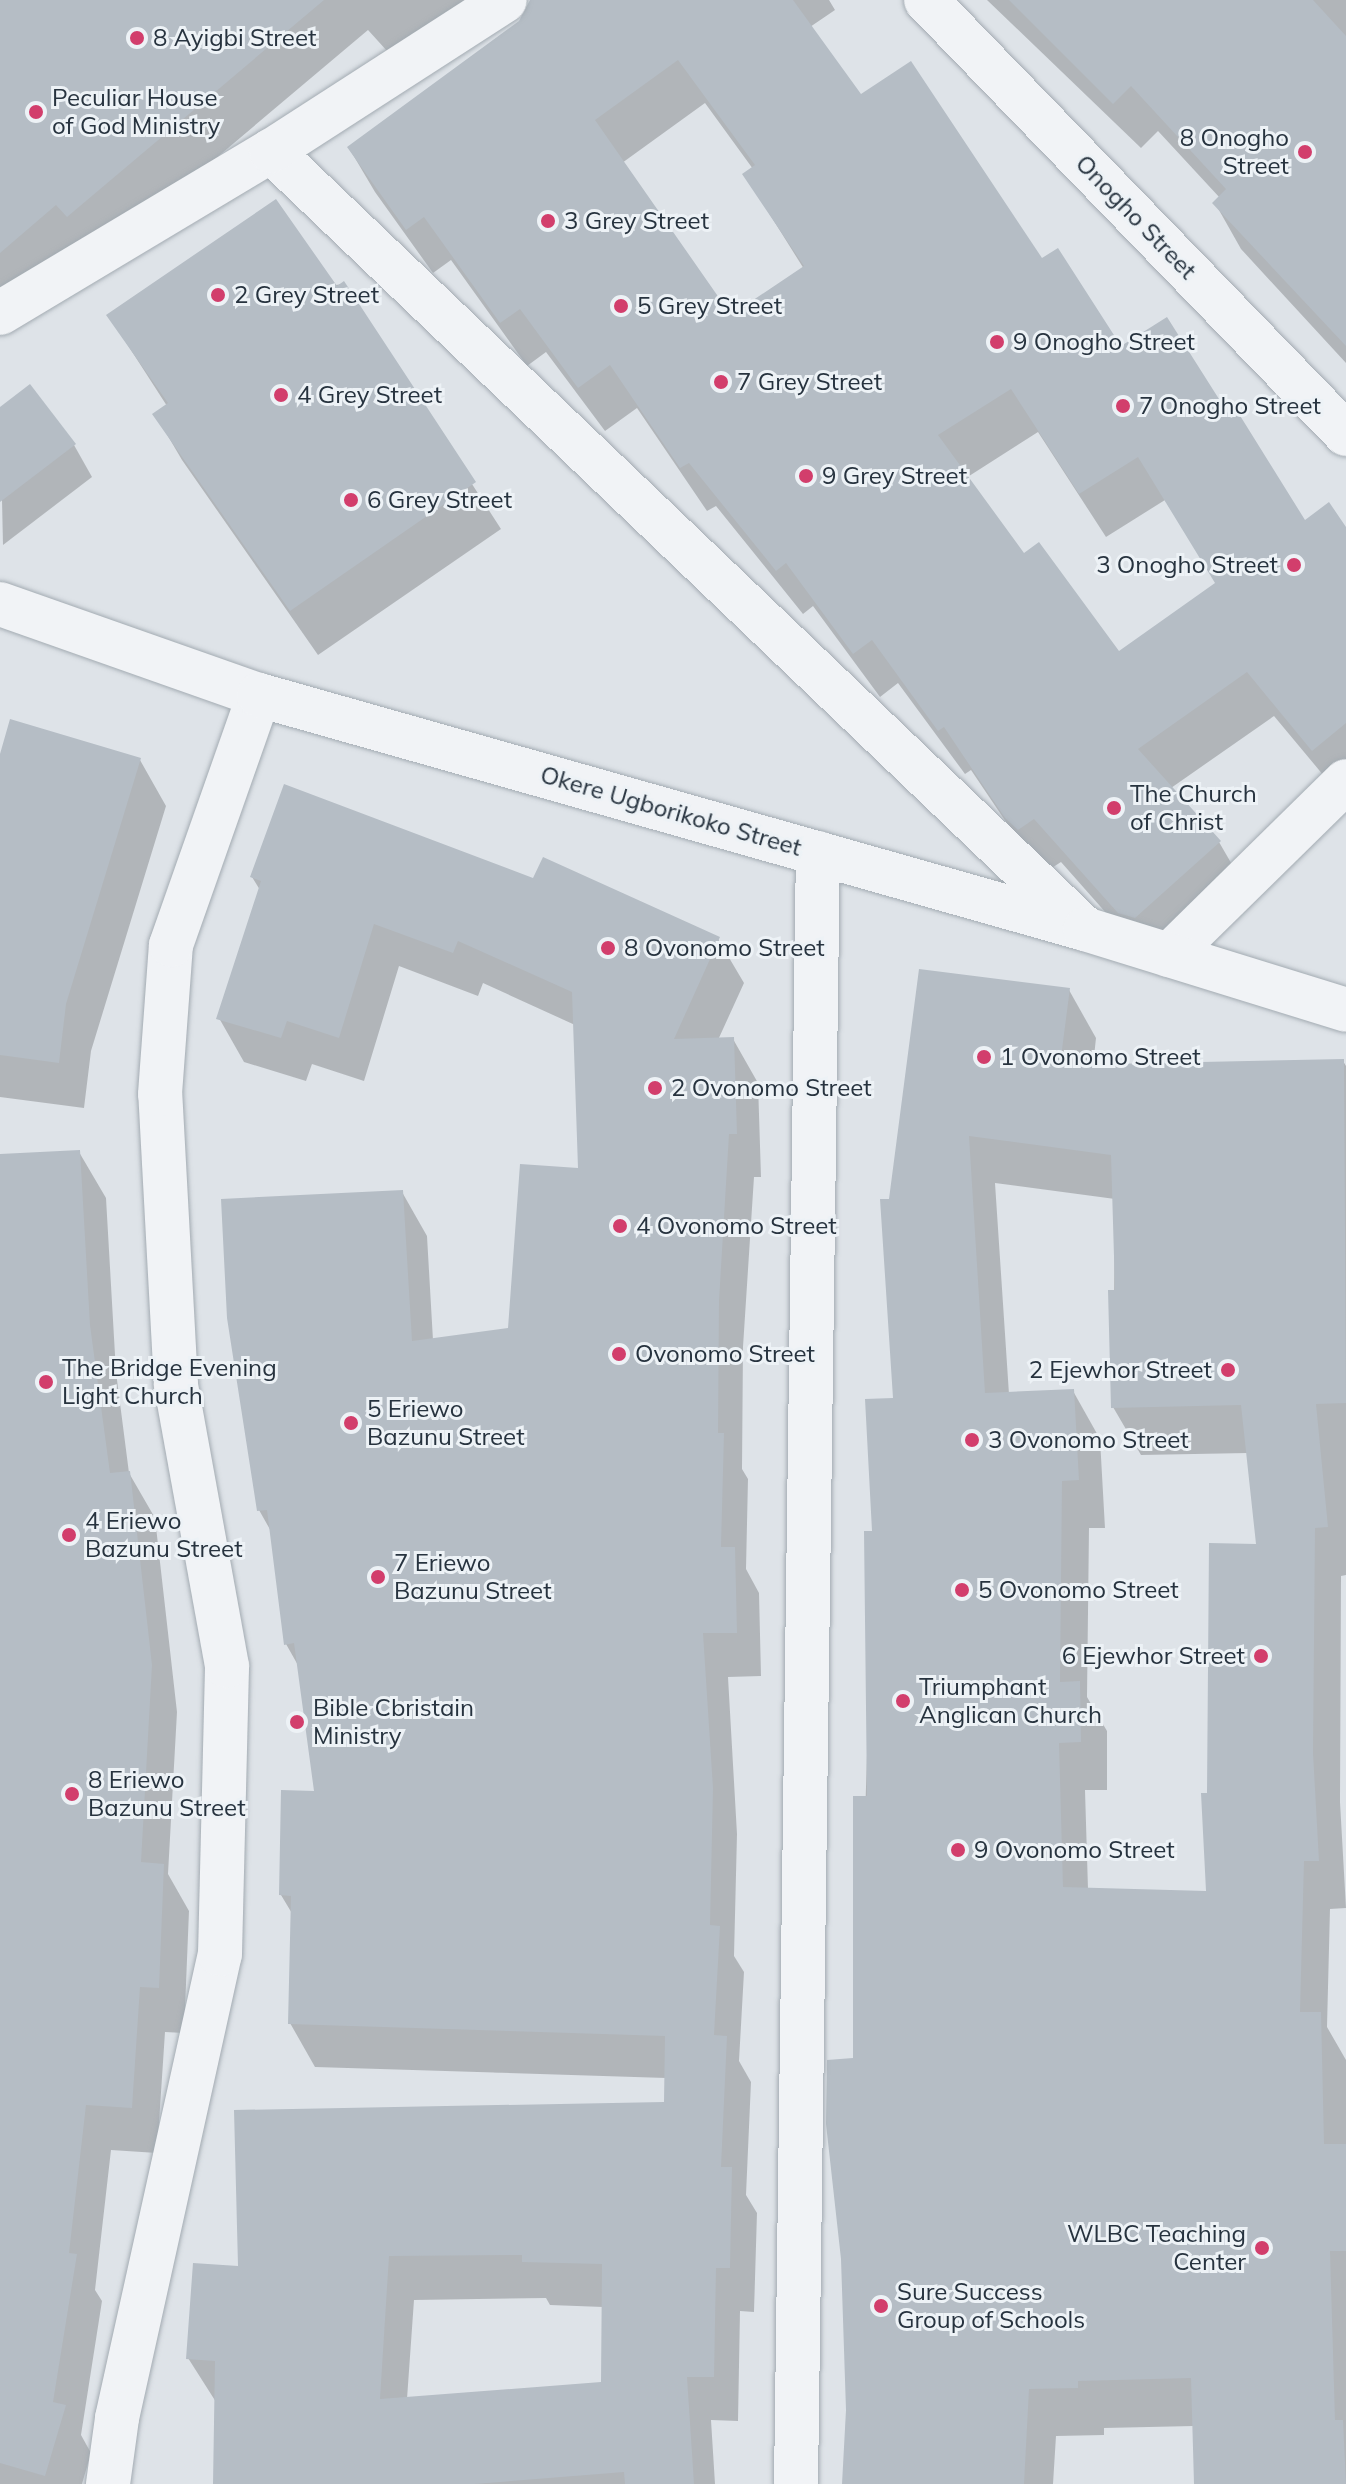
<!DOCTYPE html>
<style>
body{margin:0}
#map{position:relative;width:1346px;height:2484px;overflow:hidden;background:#dee3e8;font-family:Mulish,sans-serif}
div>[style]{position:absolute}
.shadow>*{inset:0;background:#0003}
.building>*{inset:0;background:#b5bdc5}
.roads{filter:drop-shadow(0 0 2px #a3abb2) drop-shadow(0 0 2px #a3abb2)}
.minor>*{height:44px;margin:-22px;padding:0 22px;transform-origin:22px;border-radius:22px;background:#f1f3f6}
.tertiary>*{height:44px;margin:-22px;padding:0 22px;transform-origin:22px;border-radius:22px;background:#f1f3f6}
.dots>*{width:22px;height:22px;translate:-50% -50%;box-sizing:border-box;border:4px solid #edf2f6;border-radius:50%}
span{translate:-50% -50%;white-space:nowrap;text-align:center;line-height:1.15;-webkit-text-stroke:6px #edf2f6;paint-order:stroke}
.poi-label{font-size:24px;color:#27333f}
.left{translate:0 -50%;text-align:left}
.right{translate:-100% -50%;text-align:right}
.street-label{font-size:24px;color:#27333f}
</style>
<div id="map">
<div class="shadow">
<i style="clip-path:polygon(107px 0,490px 0,407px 73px,368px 30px,94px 261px,0 321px,0 92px)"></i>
<i style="clip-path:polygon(evenodd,577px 0,829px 0,835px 10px,810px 27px,861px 97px,1042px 261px,1121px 348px,1231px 421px,1304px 522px,1346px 530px,1346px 788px,1339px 794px,1274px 716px,1171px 788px,1219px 842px,1245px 887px,1145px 957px,1061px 862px,1044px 873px,1033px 862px,971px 770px,965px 774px,898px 683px,880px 697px,813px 606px,803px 614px,716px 506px,707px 511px,637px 408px,605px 431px,546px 352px,527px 366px,451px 260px,433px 273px,375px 192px,349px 148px,577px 0,705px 103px,753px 169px,745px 175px,804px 269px,730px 318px,622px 163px,705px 103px,577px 0,1038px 432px,1106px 537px,1165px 500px,1217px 584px,1118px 654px,1023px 556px,966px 478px,1038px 432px)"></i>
<i style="clip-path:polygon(987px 0,1346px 0,1346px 363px,1241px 249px,1215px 203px,1220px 198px,1158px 131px,1141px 148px)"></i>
<i style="clip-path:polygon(343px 284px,501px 529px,318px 655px,182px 460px,155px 414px,167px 406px,109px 316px)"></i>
<i style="clip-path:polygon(0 410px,74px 445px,92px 477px,3px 545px)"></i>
<i style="clip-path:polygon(140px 760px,166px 806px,91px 1051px,84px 1108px,0 1097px,0 761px)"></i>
<i style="clip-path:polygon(evenodd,252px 877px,534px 880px,718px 939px,744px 983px,718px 1040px,733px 1039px,758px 1083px,761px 1177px,754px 1177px,743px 1347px,742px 1469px,748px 1479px,746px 1569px,759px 1593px,761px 1676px,728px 1677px,737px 1834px,734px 1956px,744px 1972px,739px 2061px,751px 2082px,746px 2195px,757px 2213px,754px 2312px,740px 2311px,738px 2421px,711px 2420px,715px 2484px,215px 2484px,216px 2402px,188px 2358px,240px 2268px,666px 2104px,666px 2078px,315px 2067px,290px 2023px,293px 1915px,281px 1895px,317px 1793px,299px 1667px,286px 1644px,272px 1533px,259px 1510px,402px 1192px,427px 1236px,433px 1340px,510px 1329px,580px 1170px,575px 1025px,483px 983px,478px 996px,399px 966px,364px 1081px,312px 1064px,306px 1081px,244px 1062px,219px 1018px,260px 890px,252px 877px,546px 2298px,550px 2305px,603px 2307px,603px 2384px,407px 2399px,414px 2300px,546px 2298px)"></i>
<i style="clip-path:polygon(evenodd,1069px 990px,1096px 1038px,1093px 1066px,1343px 1061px,1346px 1066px,1346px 1575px,1341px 1576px,1340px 1802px,1346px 1908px,1330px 1909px,1327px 2027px,1346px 2060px,1346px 2484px,1196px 2484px,1194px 2426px,1104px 2428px,1104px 2435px,1056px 2436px,1053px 2484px,844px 2484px,874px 1533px,895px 1400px,891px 1201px,1069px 990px,995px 1183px,1115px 1199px,1113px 1407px,1141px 1455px,1248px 1453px,1258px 1546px,1209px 1794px,1208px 1893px,1088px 1889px,1085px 1790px,1107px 1790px,1107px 1731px,1087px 1697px,1089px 1528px,1105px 1528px,1100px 1439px,1073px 1391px,1009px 1394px,995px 1183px)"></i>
<i style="clip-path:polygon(79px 1152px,106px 1198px,116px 1372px,129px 1473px,155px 1518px,177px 1712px,168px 1874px,189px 1911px,184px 2033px,165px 2032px,157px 2153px,111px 2150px,95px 2290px,102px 2301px,81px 2435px,91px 2453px,82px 2484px,0 2484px,0 1156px)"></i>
</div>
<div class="building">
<i style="clip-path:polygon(0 0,324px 0,67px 217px,56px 205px,0 253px)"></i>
<i style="clip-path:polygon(evenodd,530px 0,793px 0,861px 94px,911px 61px,1042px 258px,1058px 248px,1121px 346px,1167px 317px,1231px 418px,1239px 414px,1305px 520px,1329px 502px,1346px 527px,1346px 723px,1312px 751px,1247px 672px,1138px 749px,1221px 841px,1135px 918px,1118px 913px,1034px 819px,1018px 830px,1005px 818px,944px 727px,938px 731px,872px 640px,853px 654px,786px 563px,776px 571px,689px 463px,680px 468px,610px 365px,578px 388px,520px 309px,500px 323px,424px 217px,406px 230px,347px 147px,519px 21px,530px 0,678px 60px,755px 165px,742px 174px,804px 266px,731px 315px,595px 120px,678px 60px,530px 0,1011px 389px,1079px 494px,1138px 457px,1215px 583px,1119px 651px,1039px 542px,1024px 553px,938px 435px,1011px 389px)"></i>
<i style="clip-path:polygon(1009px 0,1313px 0,1346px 36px,1346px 346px,1212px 203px,1226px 189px,1131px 86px,1113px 104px)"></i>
<i style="clip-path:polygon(276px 199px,337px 286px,344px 281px,476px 482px,290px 611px,152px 414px,168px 403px,106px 315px)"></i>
<i style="clip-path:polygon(30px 384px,76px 444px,0 502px,0 407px)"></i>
<i style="clip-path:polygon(10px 719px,141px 758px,66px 1004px,59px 1063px,0 1055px,0 754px)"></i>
<i style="clip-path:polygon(evenodd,284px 784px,533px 878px,543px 857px,720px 937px,674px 1039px,734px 1037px,737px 1134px,729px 1134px,719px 1301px,718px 1433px,724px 1433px,721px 1547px,735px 1547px,737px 1633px,703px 1633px,713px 1788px,710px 1925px,720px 1926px,714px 2035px,727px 2036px,721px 2167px,732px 2167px,730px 2268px,716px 2268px,714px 2377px,687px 2377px,694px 2484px,625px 2484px,624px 2472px,475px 2484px,213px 2484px,215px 2361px,186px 2359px,193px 2263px,238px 2266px,234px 2110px,664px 2102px,665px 2036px,288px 2024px,291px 1896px,279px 1895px,281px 1790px,314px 1791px,294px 1643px,284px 1645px,267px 1510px,257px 1511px,227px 1318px,221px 1199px,403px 1190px,412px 1341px,508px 1328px,520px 1164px,578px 1168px,572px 992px,458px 941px,453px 953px,374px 924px,339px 1038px,287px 1021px,281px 1038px,216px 1019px,261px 881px,250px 877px,284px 784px,522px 2255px,522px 2262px,602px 2264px,601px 2382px,380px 2399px,389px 2256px,522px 2255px)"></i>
<i style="clip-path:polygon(evenodd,919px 969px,1070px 988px,1060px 1065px,1344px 1059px,1346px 1403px,1316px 1404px,1328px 1527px,1315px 1528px,1313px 1753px,1319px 1861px,1304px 1861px,1300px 2012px,1321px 2012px,1324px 2144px,1346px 2144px,1346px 2251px,1330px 2251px,1335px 2420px,1343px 2420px,1346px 2484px,1194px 2484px,1191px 2378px,1078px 2381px,1078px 2388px,1029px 2389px,1024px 2484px,842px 2484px,846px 2410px,841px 2259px,826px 2124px,827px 2060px,853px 2058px,853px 1796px,867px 1796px,864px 1531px,872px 1531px,865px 1399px,893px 1398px,880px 1199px,889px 1199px,919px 969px,969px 1136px,1111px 1155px,1115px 1290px,1108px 1290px,1111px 1408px,1241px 1405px,1256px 1544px,1209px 1543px,1207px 1793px,1201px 1793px,1206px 1891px,1063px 1887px,1059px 1743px,1081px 1742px,1080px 1681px,1060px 1682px,1062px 1481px,1079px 1480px,1074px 1389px,985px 1393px,969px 1136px)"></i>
<i style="clip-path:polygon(80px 1150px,90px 1325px,110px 1473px,130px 1471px,152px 1665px,141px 1862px,164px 1864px,159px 1988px,140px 1987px,132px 2108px,86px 2105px,69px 2253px,77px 2254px,53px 2402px,66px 2405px,45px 2476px,0 2463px,0 1154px)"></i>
</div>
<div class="roads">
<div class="minor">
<i style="left:926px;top:0;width:604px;rotate:45.94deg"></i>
<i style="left:271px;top:151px;width:1126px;rotate:43.7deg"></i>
<i style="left:0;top:313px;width:316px;rotate:-30.9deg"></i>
<i style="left:271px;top:151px;width:278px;rotate:-32.8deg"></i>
<i style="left:1169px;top:955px;width:248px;rotate:-44.5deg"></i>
<i style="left:108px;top:2484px;width:67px;rotate:-82.2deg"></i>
<i style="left:117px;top:2418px;width:475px;rotate:-77.5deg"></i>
<i style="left:220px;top:1954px;width:288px;rotate:-88.6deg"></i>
<i style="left:227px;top:1666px;width:286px;rotate:-100.3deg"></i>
<i style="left:176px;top:1385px;width:291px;rotate:-93.1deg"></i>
<i style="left:160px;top:1094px;width:149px;rotate:-85.8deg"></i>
<i style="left:171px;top:945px;width:265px;rotate:-70.6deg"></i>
<i style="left:796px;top:2484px;width:1631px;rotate:-89.23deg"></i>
</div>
<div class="tertiary">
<i style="left:0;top:604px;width:275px;rotate:19.4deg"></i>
<i style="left:259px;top:695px;width:859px;rotate:15.82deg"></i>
<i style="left:1085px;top:929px;width:273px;rotate:17.2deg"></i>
</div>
</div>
<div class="dots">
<i style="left:137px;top:38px;background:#d23e6c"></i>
<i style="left:36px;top:112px;background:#d23e6c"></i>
<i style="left:1305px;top:152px;background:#d23e6c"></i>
<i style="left:548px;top:221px;background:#d23e6c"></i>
<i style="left:218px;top:295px;background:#d23e6c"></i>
<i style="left:621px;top:306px;background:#d23e6c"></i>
<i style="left:997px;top:342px;background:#d23e6c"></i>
<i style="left:721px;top:382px;background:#d23e6c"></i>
<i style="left:281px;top:395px;background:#d23e6c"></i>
<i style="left:1123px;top:406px;background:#d23e6c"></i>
<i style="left:806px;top:476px;background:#d23e6c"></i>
<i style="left:351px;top:500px;background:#d23e6c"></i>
<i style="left:1294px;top:565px;background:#d23e6c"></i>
<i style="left:1114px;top:808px;background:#d23e6c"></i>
<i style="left:608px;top:948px;background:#d23e6c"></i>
<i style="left:984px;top:1057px;background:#d23e6c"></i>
<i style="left:655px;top:1088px;background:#d23e6c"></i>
<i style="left:620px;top:1226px;background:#d23e6c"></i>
<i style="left:619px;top:1354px;background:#d23e6c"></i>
<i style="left:1228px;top:1370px;background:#d23e6c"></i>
<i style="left:46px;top:1382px;background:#d23e6c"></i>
<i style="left:351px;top:1423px;background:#d23e6c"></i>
<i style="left:972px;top:1440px;background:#d23e6c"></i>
<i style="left:69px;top:1535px;background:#d23e6c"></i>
<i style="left:378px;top:1577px;background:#d23e6c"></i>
<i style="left:962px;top:1590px;background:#d23e6c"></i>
<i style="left:1261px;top:1656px;background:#d23e6c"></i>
<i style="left:903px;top:1701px;background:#d23e6c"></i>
<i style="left:297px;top:1722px;background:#d23e6c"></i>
<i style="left:72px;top:1794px;background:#d23e6c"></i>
<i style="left:958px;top:1850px;background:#d23e6c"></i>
<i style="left:1262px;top:2248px;background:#d23e6c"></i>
<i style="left:881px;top:2306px;background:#d23e6c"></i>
</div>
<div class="poi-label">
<span class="left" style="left:153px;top:38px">8 Ayigbi Street</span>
<span class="left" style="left:52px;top:112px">Peculiar House<br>of God Ministry</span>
<span class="right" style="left:1289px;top:152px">8 Onogho<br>Street</span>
<span class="left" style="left:564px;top:221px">3 Grey Street</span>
<span class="left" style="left:234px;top:295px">2 Grey Street</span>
<span class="left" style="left:637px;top:306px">5 Grey Street</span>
<span class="left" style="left:1013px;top:342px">9 Onogho Street</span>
<span class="left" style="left:737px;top:382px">7 Grey Street</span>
<span class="left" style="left:297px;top:395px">4 Grey Street</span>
<span class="left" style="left:1139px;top:406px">7 Onogho Street</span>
<span class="left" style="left:822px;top:476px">9 Grey Street</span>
<span class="left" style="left:367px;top:500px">6 Grey Street</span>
<span class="right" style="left:1278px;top:565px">3 Onogho Street</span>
<span class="left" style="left:1130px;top:808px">The Church<br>of Christ</span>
<span class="left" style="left:624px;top:948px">8 Ovonomo Street</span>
<span class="left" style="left:1000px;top:1057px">1 Ovonomo Street</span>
<span class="left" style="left:671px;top:1088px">2 Ovonomo Street</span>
<span class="left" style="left:636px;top:1226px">4 Ovonomo Street</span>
<span class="left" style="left:635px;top:1354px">Ovonomo Street</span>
<span class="left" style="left:62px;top:1382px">The Bridge Evening<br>Light Church</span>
<span class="right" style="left:1212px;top:1370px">2 Ejewhor Street</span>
<span class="left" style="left:367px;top:1423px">5 Eriewo<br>Bazunu Street</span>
<span class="left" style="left:988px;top:1440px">3 Ovonomo Street</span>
<span class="left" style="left:85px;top:1535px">4 Eriewo<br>Bazunu Street</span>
<span class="left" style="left:394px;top:1577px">7 Eriewo<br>Bazunu Street</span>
<span class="left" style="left:978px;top:1590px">5 Ovonomo Street</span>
<span class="right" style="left:1245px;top:1656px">6 Ejewhor Street</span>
<span class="left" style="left:919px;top:1701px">Triumphant<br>Anglican Church</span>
<span class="left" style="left:313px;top:1722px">Bible Cbristain<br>Ministry</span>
<span class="left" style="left:88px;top:1794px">8 Eriewo<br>Bazunu Street</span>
<span class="left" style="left:974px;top:1850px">9 Ovonomo Street</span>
<span class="right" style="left:1246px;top:2248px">WLBC Teaching<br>Center</span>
<span class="left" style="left:897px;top:2306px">Sure Success<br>Group of Schools</span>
</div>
<div class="street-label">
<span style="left:1136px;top:217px;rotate:46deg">Onogho Street</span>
<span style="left:671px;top:811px;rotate:16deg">Okere Ugborikoko Street</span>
</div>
</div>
